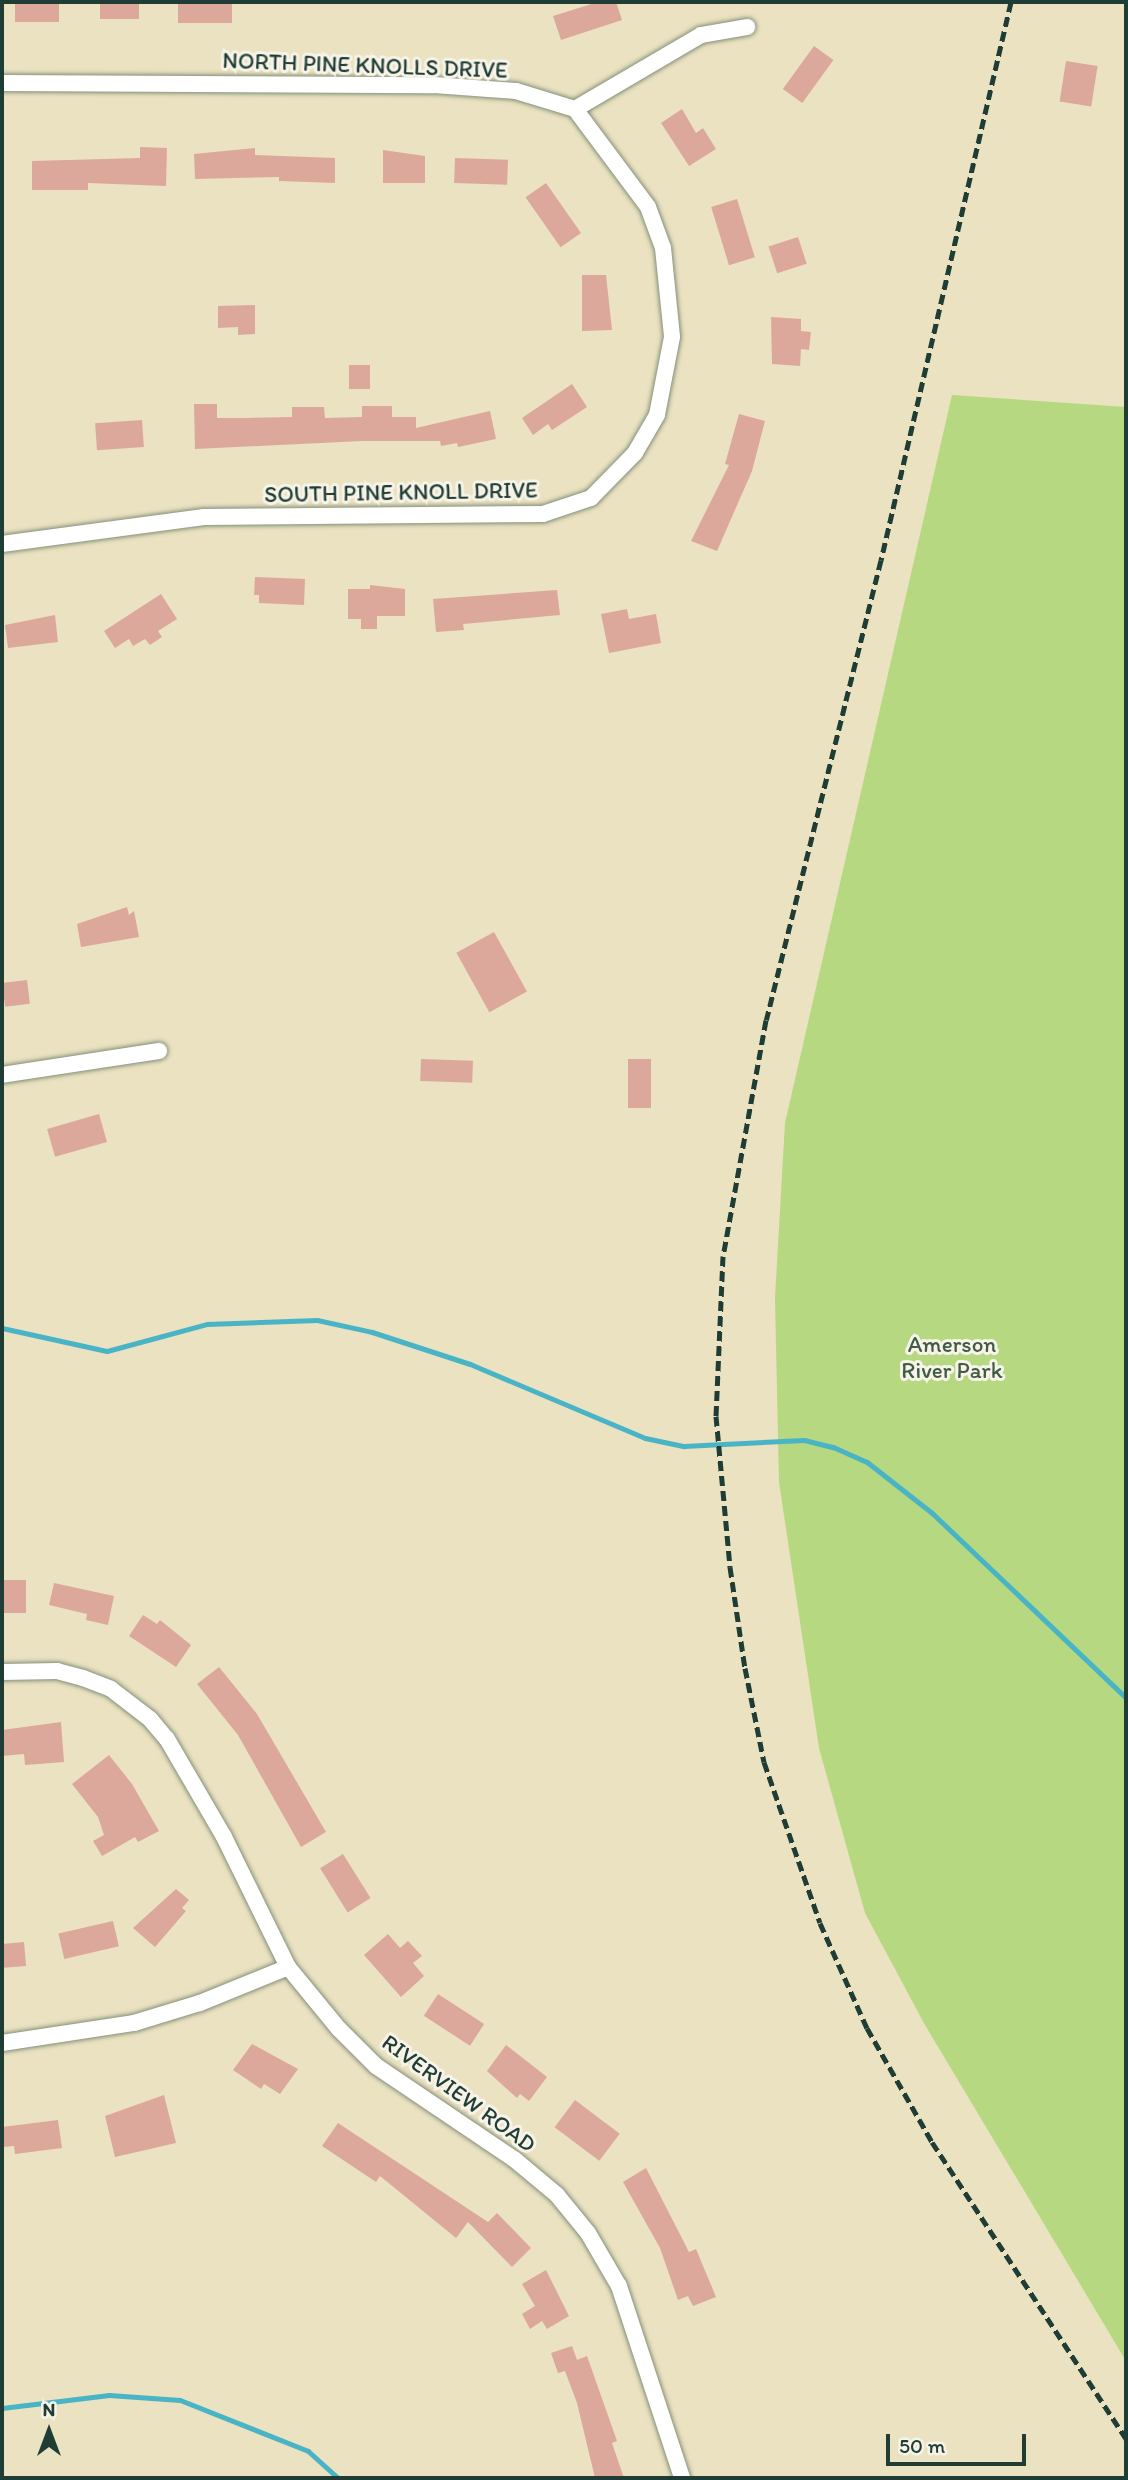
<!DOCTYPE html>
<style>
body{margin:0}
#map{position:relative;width:1128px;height:2480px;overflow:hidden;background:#eae2c1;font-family:Itim,sans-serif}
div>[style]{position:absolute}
.green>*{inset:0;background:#b5d880}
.stream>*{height:5px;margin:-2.5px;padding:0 2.5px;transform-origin:2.5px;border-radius:2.5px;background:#49b4c6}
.building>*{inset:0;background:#dda89c;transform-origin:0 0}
.roads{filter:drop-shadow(0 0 2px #84907a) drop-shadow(0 0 2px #84907a)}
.minor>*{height:16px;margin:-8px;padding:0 8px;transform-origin:8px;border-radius:8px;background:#fff}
.rail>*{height:5px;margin-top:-2.5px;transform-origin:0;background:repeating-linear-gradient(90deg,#1f3d34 0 10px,transparent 0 15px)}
span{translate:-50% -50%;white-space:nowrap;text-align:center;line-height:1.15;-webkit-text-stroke:6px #f7f3e8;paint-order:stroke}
.street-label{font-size:23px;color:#1f3d34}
.park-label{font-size:23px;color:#3d5c43}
.frame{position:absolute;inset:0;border:4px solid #1f3d34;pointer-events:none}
.north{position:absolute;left:14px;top:2396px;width:70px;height:70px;-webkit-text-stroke:5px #f7f3e8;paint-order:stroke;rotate:0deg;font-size:19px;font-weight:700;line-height:28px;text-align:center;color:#1f3d34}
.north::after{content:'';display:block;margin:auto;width:24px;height:32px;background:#1f3d34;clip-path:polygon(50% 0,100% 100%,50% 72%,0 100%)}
.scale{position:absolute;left:886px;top:2434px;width:140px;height:32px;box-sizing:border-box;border:4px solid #1f3d34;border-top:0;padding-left:9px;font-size:21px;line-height:24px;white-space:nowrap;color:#1f3d34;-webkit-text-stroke:5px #f7f3e8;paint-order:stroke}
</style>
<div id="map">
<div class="green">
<i style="clip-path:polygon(952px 395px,1126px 407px,1126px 2361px,925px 2025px,865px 1913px,819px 1748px,779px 1482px,775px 1298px,785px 1123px)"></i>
</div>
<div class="stream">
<i style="left:2px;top:1328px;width:107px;rotate:12.4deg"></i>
<i style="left:107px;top:1351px;width:104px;rotate:-15.1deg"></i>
<i style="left:207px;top:1324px;width:110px;rotate:-2.1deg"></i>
<i style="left:317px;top:1320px;width:56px;rotate:12.3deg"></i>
<i style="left:372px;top:1332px;width:103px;rotate:18.1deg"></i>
<i style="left:470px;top:1364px;width:190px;rotate:22.9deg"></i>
<i style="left:645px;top:1438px;width:40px;rotate:12deg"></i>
<i style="left:684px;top:1446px;width:120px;rotate:-2.9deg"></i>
<i style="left:804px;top:1440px;width:30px;rotate:14deg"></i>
<i style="left:833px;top:1447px;width:37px;rotate:24deg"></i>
<i style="left:867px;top:1462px;width:83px;rotate:38.1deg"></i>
<i style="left:932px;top:1513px;width:268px;rotate:43.6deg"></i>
<i style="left:2px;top:2408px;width:108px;rotate:-6.9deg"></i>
<i style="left:109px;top:2395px;width:71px;rotate:4deg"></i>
<i style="left:180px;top:2400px;width:138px;rotate:21.7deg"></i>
<i style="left:308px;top:2451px;width:40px;rotate:42deg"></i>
</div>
<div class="building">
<i style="left:15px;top:2px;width:44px;height:20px"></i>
<i style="left:100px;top:2px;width:39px;height:17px"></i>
<i style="left:178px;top:2px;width:54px;height:21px"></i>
<i style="clip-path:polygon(598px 2px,616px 2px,622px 20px,561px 40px,553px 16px)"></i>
<i style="left:814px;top:46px;width:24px;height:53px;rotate:36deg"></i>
<i style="left:1066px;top:61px;width:32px;height:41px;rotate:9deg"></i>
<i style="clip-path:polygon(682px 109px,696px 133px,703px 128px,716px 149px,689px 166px,661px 123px)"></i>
<i style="clip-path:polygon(140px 147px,167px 148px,166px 186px,88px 183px,88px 190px,32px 190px,32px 161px,140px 158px)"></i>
<i style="clip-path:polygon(255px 148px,255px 155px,335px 158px,335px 183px,279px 181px,279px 177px,195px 179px,194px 154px)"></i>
<i style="clip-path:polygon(383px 150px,425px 156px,425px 183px,383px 183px)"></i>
<i style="left:455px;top:158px;width:53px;height:25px;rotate:2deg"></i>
<i style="left:546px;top:183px;width:61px;height:25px;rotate:55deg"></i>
<i style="left:737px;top:199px;width:61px;height:27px;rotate:73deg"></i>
<i style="left:798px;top:237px;width:28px;height:31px;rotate:72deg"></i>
<i style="clip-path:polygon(582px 275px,606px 275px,612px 330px,582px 331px)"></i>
<i style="clip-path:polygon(255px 305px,255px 334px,238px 335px,238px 327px,218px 328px,218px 306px)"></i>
<i style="clip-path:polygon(771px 317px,801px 319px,801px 331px,811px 332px,809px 350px,801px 349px,800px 366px,772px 364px)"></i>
<i style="left:349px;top:365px;width:21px;height:24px"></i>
<i style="clip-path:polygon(572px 384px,587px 407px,552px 430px,548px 424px,533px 435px,522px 418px)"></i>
<i style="clip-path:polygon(194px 404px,217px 404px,217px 418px,247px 418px,292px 417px,292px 407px,324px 407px,325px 418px,362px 417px,362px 406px,392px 406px,392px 417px,416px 417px,416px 428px,490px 411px,496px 439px,458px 447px,457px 443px,441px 446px,440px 441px,362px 441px,195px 449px)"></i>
<i style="clip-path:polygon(739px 414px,765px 421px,752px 471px,717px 551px,691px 541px,729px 465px,725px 464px)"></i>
<i style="left:142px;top:420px;width:27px;height:47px;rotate:86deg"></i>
<i style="clip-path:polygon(255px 577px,305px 579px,304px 605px,259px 603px,259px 595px,254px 595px)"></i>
<i style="clip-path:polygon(370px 585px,405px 589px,405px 616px,377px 616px,377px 629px,361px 629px,361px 619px,348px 619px,348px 589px,370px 589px)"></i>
<i style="clip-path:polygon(557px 590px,560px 615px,463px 624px,464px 630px,436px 632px,433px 599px)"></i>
<i style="clip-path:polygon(161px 594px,177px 619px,158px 631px,162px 637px,150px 645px,145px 639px,133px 646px,129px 639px,115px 648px,104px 631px)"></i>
<i style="clip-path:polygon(627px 609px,629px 619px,656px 614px,661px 643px,609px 653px,601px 614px)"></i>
<i style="clip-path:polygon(55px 615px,58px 642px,8px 648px,5px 625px)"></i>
<i style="clip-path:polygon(127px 907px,129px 915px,134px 911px,139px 937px,81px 947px,77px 924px)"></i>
<i style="left:494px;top:932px;width:68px;height:43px;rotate:61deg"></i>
<i style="left:27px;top:980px;width:24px;height:25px;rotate:83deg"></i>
<i style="left:421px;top:1059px;width:52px;height:22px;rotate:2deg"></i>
<i style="left:628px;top:1059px;width:23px;height:49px"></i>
<i style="left:99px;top:1114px;width:29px;height:54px;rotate:74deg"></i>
<i style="left:26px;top:1580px;width:33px;height:24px;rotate:90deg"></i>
<i style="clip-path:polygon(54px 1583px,114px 1596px,108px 1625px,86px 1620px,87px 1614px,49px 1605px)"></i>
<i style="clip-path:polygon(143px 1615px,157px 1624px,160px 1620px,191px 1645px,176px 1667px,129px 1636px)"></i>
<i style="clip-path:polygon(219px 1667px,257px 1714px,326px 1832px,301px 1847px,238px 1735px,197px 1684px)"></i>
<i style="clip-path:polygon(61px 1722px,64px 1762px,25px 1765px,24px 1754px,2px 1756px,2px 1730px)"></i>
<i style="clip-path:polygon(109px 1755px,132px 1784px,159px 1831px,138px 1842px,135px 1837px,102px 1856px,93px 1841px,104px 1835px,98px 1817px,72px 1784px)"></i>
<i style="left:343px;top:1854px;width:52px;height:27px;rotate:58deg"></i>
<i style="clip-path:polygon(176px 1889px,189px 1900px,182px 1908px,186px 1911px,155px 1947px,133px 1928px)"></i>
<i style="left:113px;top:1921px;width:26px;height:56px;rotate:77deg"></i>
<i style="clip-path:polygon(388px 1934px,400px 1948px,408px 1941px,422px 1956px,413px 1963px,424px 1976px,401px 1997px,364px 1955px)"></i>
<i style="left:24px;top:1942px;width:24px;height:22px;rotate:85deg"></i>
<i style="left:438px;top:1994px;width:55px;height:26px;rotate:33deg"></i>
<i style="clip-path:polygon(252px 2044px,298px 2069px,280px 2094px,264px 2084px,261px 2089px,233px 2070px)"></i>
<i style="clip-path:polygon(506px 2045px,547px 2077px,529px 2101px,520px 2094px,517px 2098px,487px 2071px)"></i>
<i style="clip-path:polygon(164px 2095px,176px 2143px,115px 2157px,105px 2116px)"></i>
<i style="left:575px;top:2100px;width:56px;height:34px;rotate:37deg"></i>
<i style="clip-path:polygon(58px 2120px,62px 2148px,15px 2154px,14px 2146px,4px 2147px,2px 2127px)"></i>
<i style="clip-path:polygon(338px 2123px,488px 2222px,497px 2213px,531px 2248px,512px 2267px,468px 2222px,456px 2238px,380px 2176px,376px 2182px,322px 2146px)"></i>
<i style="clip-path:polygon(646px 2168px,689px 2252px,696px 2249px,716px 2297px,693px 2306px,688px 2296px,678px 2300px,660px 2248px,623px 2182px)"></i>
<i style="clip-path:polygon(546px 2270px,569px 2316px,547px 2329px,542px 2321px,530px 2329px,522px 2314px,535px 2306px,522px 2284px)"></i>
<i style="clip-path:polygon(572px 2346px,577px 2360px,587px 2356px,617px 2441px,612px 2443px,624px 2478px,595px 2478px,577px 2403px,565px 2371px,558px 2373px,551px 2353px)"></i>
</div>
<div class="roads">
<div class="minor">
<i style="left:2px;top:83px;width:432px;rotate:0.3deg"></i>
<i style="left:434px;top:85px;width:82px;rotate:4.2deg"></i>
<i style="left:516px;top:91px;width:62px;rotate:17deg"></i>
<i style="left:575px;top:109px;width:122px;rotate:53.3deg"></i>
<i style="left:648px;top:207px;width:44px;rotate:69.9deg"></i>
<i style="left:663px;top:248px;width:89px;rotate:84.2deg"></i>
<i style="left:672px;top:337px;width:79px;rotate:100.9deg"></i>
<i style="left:657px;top:415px;width:44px;rotate:120.1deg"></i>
<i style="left:635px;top:453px;width:63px;rotate:134.4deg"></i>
<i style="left:591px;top:498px;width:51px;rotate:161.6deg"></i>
<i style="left:543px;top:514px;width:339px;rotate:179.5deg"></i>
<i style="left:204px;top:517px;width:204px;rotate:172.4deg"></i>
<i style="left:575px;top:109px;width:146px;rotate:-30.4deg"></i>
<i style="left:701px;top:35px;width:47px;rotate:-9.9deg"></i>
<i style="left:2px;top:1075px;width:159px;rotate:-8.7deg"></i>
<i style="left:2px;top:1672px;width:55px;rotate:-1deg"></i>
<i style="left:57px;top:1671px;width:27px;rotate:15deg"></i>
<i style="left:83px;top:1678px;width:30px;rotate:21deg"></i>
<i style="left:111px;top:1689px;width:49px;rotate:37.6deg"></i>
<i style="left:150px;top:1719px;width:26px;rotate:50deg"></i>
<i style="left:167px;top:1739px;width:113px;rotate:59.8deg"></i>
<i style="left:224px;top:1837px;width:145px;rotate:63.8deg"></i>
<i style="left:288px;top:1967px;width:80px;rotate:50.6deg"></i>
<i style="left:339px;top:2029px;width:52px;rotate:45deg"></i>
<i style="left:376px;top:2066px;width:166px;rotate:34deg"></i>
<i style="left:514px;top:2159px;width:56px;rotate:39.9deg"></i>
<i style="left:557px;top:2195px;width:49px;rotate:50.8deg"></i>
<i style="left:588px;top:2233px;width:61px;rotate:59.7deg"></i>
<i style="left:619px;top:2286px;width:202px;rotate:71.8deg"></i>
<i style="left:2px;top:2043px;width:134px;rotate:-8.6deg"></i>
<i style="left:134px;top:2023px;width:69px;rotate:-16.9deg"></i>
<i style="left:200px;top:2003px;width:95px;rotate:-22.2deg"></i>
</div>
</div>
<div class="rail">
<i style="left:1011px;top:2px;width:573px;rotate:103.11deg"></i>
<i style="left:881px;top:560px;width:474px;rotate:104deg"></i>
<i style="left:766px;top:1020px;width:240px;rotate:100.3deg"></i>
<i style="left:723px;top:1256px;width:160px;rotate:92.5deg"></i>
<i style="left:716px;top:1416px;width:152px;rotate:84.7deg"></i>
<i style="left:730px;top:1567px;width:102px;rotate:81.6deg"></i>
<i style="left:745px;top:1668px;width:96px;rotate:78.6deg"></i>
<i style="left:764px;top:1762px;width:170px;rotate:70.8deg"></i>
<i style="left:820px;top:1923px;width:115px;rotate:65.9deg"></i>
<i style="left:867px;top:2028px;width:131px;rotate:60.3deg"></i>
<i style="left:932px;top:2142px;width:355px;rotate:56.8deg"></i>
</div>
<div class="street-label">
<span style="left:365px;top:65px;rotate:2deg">NORTH PINE KNOLLS DRIVE</span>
<span style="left:401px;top:492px;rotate:-1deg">SOUTH PINE KNOLL DRIVE</span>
<span style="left:459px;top:2093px;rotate:36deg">RIVERVIEW ROAD</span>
</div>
<div class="park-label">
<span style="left:952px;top:1357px">Amerson<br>River Park</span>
</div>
<div class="frame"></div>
<div class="north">N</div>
<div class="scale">50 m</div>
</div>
